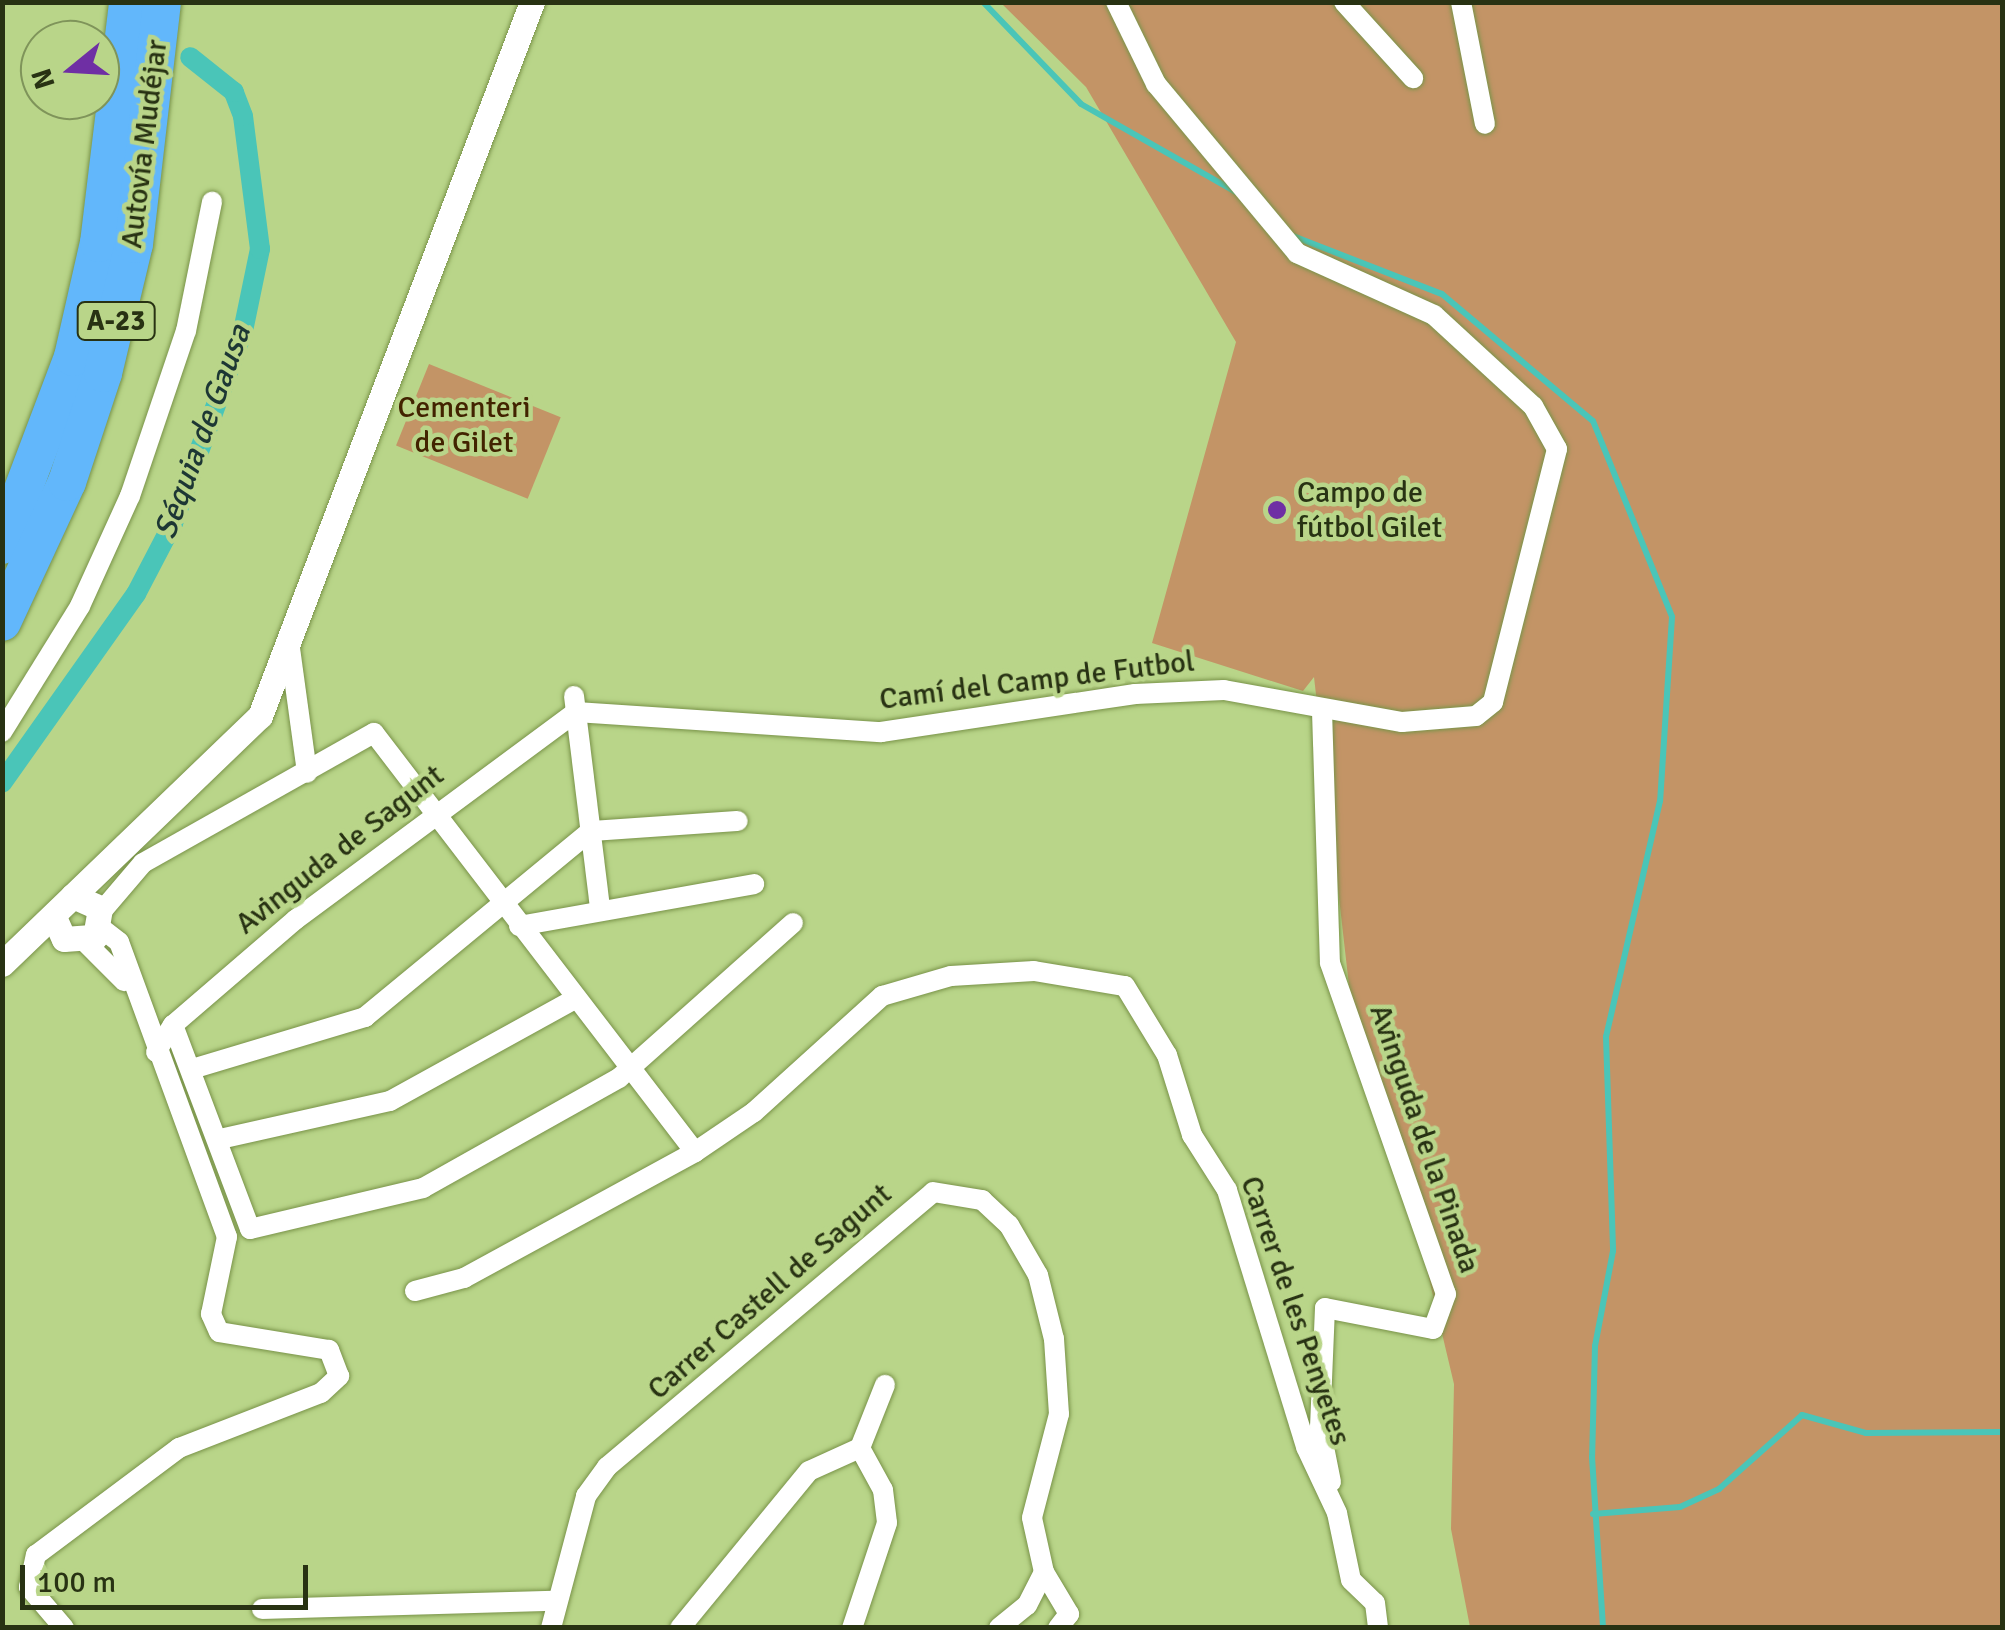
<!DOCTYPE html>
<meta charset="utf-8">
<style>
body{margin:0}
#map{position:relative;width:2005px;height:1630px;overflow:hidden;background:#b9d589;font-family:Signika,sans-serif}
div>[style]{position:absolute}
.green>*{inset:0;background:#c39466;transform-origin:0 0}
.stream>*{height:6px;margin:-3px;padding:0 3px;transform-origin:3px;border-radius:3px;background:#4ac5b8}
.canal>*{height:20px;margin:-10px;padding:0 10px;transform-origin:10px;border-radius:10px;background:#4ac5b8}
.roads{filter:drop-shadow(0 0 2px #799349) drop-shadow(0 0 2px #799349)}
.minor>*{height:20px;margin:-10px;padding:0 10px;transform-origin:10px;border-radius:10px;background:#fff}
.tertiary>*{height:25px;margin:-12.5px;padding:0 12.5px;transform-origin:12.5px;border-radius:12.5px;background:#fff}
.motorway>*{height:38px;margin:-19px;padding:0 19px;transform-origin:19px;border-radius:19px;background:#62b7fb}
.dots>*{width:28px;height:28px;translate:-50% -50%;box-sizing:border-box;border:5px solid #b9d589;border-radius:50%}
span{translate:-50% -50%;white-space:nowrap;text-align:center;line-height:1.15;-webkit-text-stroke:9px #b9d589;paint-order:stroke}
.shield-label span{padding:2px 8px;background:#b9d589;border:2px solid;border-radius:8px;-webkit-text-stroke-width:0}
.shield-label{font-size:28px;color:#283213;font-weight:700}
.street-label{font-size:30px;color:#283213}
.park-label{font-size:30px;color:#422300}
.poi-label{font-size:30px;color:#283213}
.left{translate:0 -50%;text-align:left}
.water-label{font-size:32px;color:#1d3734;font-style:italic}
.frame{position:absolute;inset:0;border:5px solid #283213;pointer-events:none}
.north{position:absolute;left:20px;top:20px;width:100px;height:100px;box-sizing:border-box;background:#b9d589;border:2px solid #7f945a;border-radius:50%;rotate:252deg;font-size:28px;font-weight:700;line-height:40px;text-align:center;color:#283213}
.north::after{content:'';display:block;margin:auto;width:35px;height:45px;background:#6f2fa4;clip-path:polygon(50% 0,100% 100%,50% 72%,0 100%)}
.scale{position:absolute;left:20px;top:1565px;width:288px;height:45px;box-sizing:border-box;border:5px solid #283213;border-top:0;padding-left:12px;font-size:30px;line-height:35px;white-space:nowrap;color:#283213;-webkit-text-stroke:8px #b9d589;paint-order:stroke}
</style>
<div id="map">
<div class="green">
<i style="clip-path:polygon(1001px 3px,2002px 3px,2002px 1627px,1470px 1627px,1451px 1529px,1454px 1384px,1394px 1131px,1353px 1021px,1314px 677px,1303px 691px,1152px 643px,1236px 342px,1086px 87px)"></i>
<i style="left:429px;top:364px;width:142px;height:88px;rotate:22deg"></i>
</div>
<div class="stream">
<i style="left:983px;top:2px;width:141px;rotate:46.1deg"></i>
<i style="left:1081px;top:104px;width:178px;rotate:29.6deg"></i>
<i style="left:1293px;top:236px;width:160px;rotate:21.3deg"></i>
<i style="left:1442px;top:294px;width:197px;rotate:40.1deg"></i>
<i style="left:1593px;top:421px;width:211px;rotate:68deg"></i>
<i style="left:1672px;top:617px;width:184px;rotate:93.7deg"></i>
<i style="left:1660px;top:801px;width:242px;rotate:102.9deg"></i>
<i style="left:1606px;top:1037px;width:214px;rotate:88.1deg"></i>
<i style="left:1613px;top:1251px;width:97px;rotate:100.7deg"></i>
<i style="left:1595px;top:1346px;width:111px;rotate:91.5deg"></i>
<i style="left:1592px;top:1457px;width:171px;rotate:86.3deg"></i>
<i style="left:1593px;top:1514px;width:87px;rotate:-4.6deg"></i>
<i style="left:1680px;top:1507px;width:43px;rotate:-24.8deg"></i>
<i style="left:1719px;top:1489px;width:111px;rotate:-41.7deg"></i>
<i style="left:1802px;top:1415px;width:66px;rotate:15.7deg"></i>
<i style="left:1866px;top:1433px;width:136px;rotate:-0.4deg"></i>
</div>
<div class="canal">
<i style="left:2px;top:783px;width:232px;rotate:-54.7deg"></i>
<i style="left:136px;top:594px;width:80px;rotate:-62.5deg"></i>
<i style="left:173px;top:523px;width:204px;rotate:-70deg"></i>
<i style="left:243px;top:331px;width:84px;rotate:-78.3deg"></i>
<i style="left:260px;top:249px;width:134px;rotate:-97.3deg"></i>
<i style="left:243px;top:116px;width:26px;rotate:-111deg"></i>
<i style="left:234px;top:92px;width:56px;rotate:-141.5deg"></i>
</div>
<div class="roads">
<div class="minor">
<i style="left:1344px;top:2px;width:103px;rotate:47.8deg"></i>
<i style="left:1461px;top:2px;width:124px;rotate:78.9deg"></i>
<i style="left:289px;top:641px;width:133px;rotate:82.2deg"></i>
<i style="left:574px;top:696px;width:215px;rotate:83deg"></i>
<i style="left:1322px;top:711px;width:252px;rotate:88.2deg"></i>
<i style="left:1330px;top:963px;width:351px;rotate:70.7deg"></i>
<i style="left:1446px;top:1294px;width:37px;rotate:110deg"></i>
<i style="left:1433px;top:1329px;width:110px;rotate:-169deg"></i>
<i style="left:1325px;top:1308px;width:119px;rotate:92.4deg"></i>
<i style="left:1320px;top:1427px;width:56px;rotate:78.7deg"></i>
<i style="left:2px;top:732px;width:148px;rotate:-58.2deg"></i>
<i style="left:80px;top:606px;width:121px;rotate:-65.6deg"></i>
<i style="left:130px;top:496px;width:174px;rotate:-71.3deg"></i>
<i style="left:186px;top:331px;width:132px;rotate:-78.6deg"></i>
<i style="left:102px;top:911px;width:63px;rotate:-49.5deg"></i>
<i style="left:143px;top:863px;width:265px;rotate:-29.4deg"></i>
<i style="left:374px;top:733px;width:528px;rotate:52.54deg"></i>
<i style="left:519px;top:926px;width:239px;rotate:-10.1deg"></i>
<i style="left:86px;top:943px;width:54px;rotate:45deg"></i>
<i style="left:173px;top:1025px;width:218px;rotate:69.3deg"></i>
<i style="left:250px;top:1229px;width:178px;rotate:-13.3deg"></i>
<i style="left:423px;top:1188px;width:225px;rotate:-29.3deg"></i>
<i style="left:619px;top:1078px;width:233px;rotate:-41.7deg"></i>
<i style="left:156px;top:1052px;width:32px;rotate:-58deg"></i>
<i style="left:173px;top:1025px;width:161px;rotate:-40.7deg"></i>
<i style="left:295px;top:920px;width:350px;rotate:-36.5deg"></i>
<i style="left:576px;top:712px;width:306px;rotate:3.8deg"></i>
<i style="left:881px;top:732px;width:257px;rotate:-8.5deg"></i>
<i style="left:1135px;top:694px;width:89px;rotate:-2.6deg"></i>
<i style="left:1224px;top:690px;width:181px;rotate:10.2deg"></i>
<i style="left:1402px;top:722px;width:74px;rotate:-4.6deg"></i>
<i style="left:1476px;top:716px;width:22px;rotate:-39deg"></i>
<i style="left:1493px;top:702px;width:261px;rotate:-75.8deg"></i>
<i style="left:1557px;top:449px;width:49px;rotate:-119.2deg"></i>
<i style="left:1533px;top:406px;width:134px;rotate:-137.4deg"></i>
<i style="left:1434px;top:315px;width:150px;rotate:-155.7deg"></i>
<i style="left:1297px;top:253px;width:220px;rotate:-129.8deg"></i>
<i style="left:1156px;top:84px;width:91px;rotate:-116deg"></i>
<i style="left:192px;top:1069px;width:181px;rotate:-16.7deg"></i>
<i style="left:365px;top:1017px;width:293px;rotate:-39.5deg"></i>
<i style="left:591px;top:831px;width:147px;rotate:-3.9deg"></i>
<i style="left:220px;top:1139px;width:174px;rotate:-12.6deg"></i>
<i style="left:390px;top:1101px;width:207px;rotate:-28.9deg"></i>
<i style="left:415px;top:1291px;width:51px;rotate:-14.9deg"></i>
<i style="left:464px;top:1278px;width:263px;rotate:-28.6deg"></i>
<i style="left:695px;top:1152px;width:71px;rotate:-34.1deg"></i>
<i style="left:754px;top:1112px;width:173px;rotate:-42.2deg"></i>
<i style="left:882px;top:996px;width:72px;rotate:-16.2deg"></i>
<i style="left:951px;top:976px;width:83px;rotate:-3.4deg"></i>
<i style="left:1034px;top:971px;width:92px;rotate:9.4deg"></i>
<i style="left:1125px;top:986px;width:81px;rotate:58.7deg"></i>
<i style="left:1167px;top:1055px;width:84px;rotate:72.6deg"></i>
<i style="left:1192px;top:1135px;width:65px;rotate:57.5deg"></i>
<i style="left:1227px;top:1190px;width:269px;rotate:72.9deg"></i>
<i style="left:1306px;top:1447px;width:73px;rotate:64.8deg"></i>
<i style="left:1337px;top:1513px;width:68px;rotate:78.2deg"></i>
<i style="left:1351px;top:1580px;width:33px;rotate:44deg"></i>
<i style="left:1375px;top:1603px;width:25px;rotate:83deg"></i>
<i style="left:860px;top:1448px;width:68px;rotate:-68.4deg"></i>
<i style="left:1044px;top:1572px;width:49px;rotate:59.2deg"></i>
<i style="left:1069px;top:1614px;width:18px;rotate:128deg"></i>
<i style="left:262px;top:1609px;width:291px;rotate:-1.6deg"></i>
<i style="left:64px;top:1628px;width:54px;rotate:-130.5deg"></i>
<i style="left:29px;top:1587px;width:33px;rotate:-78deg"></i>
<i style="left:36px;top:1555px;width:179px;rotate:-36.8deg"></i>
<i style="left:179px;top:1448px;width:152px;rotate:-21.2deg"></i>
<i style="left:321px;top:1393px;width:25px;rotate:-43deg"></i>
<i style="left:339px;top:1376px;width:28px;rotate:-111deg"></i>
<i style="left:329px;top:1350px;width:111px;rotate:-170.7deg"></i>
<i style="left:219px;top:1332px;width:20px;rotate:-114deg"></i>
<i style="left:211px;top:1314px;width:79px;rotate:-78.3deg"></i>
<i style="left:227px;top:1237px;width:314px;rotate:-110.1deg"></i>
<i style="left:119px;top:942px;width:23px;rotate:-142deg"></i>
<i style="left:551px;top:1628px;width:137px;rotate:-75.1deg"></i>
<i style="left:586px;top:1496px;width:36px;rotate:-54deg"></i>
<i style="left:607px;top:1467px;width:426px;rotate:-40.1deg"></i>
<i style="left:933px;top:1192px;width:50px;rotate:9.3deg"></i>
<i style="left:982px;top:1200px;width:37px;rotate:43deg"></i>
<i style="left:1009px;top:1225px;width:58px;rotate:59.9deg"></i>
<i style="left:1038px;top:1275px;width:66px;rotate:76deg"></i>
<i style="left:1054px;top:1339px;width:75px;rotate:86.2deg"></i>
<i style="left:1059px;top:1414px;width:107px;rotate:104.6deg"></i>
<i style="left:1032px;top:1518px;width:55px;rotate:77.5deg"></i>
<i style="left:1044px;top:1572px;width:37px;rotate:117deg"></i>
<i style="left:1027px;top:1605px;width:36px;rotate:141deg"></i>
<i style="left:680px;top:1628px;width:203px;rotate:-50.6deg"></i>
<i style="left:809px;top:1471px;width:56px;rotate:-24.3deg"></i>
<i style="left:860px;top:1448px;width:48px;rotate:61.3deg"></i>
<i style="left:883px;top:1490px;width:33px;rotate:83deg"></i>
<i style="left:887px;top:1523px;width:111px;rotate:108.4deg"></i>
</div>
<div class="tertiary">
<i style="left:54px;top:917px;width:24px;rotate:66deg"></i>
<i style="left:64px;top:939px;width:31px;rotate:-4deg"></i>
<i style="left:95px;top:937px;width:29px;rotate:-80deg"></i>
<i style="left:100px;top:908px;width:30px;rotate:-156deg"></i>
<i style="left:2px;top:964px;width:358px;rotate:-43.9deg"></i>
<i style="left:260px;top:716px;width:764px;rotate:-69.15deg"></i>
</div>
<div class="motorway">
<i style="left:2px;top:545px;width:201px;rotate:-69.3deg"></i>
<i style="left:73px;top:357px;width:117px;rotate:-77.2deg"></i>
<i style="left:99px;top:243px;width:243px;rotate:-83.1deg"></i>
<i style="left:2px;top:622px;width:154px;rotate:-65.1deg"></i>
<i style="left:67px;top:482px;width:115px;rotate:-71.7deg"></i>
<i style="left:103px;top:373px;width:133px;rotate:-76.5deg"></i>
<i style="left:134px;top:244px;width:244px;rotate:-83.4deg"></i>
</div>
</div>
<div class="dots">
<i style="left:1277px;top:510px;background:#6f2fa4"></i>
</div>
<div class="shield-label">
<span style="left:116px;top:321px">A-23</span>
</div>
<div class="street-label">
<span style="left:145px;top:144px;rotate:-83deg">Autovía Mudéjar</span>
<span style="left:1037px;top:681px;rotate:-7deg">Camí del Camp de Futbol</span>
<span style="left:340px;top:850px;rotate:-38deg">Avinguda de Sagunt</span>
<span style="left:1424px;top:1139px;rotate:71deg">Avinguda de la Pinada</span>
<span style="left:770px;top:1292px;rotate:-41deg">Carrer Castell de Sagunt</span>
<span style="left:1295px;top:1311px;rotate:71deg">Carrer de les Penyetes</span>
</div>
<div class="park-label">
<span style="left:464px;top:425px">Cementeri<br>de Gilet</span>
</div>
<div class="poi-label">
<span class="left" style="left:1297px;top:510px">Campo de<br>fútbol Gilet</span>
</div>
<div class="water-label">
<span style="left:203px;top:432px;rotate:-70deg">Séquia de Gausa</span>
</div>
<div class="frame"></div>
<div class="north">N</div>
<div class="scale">100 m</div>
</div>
